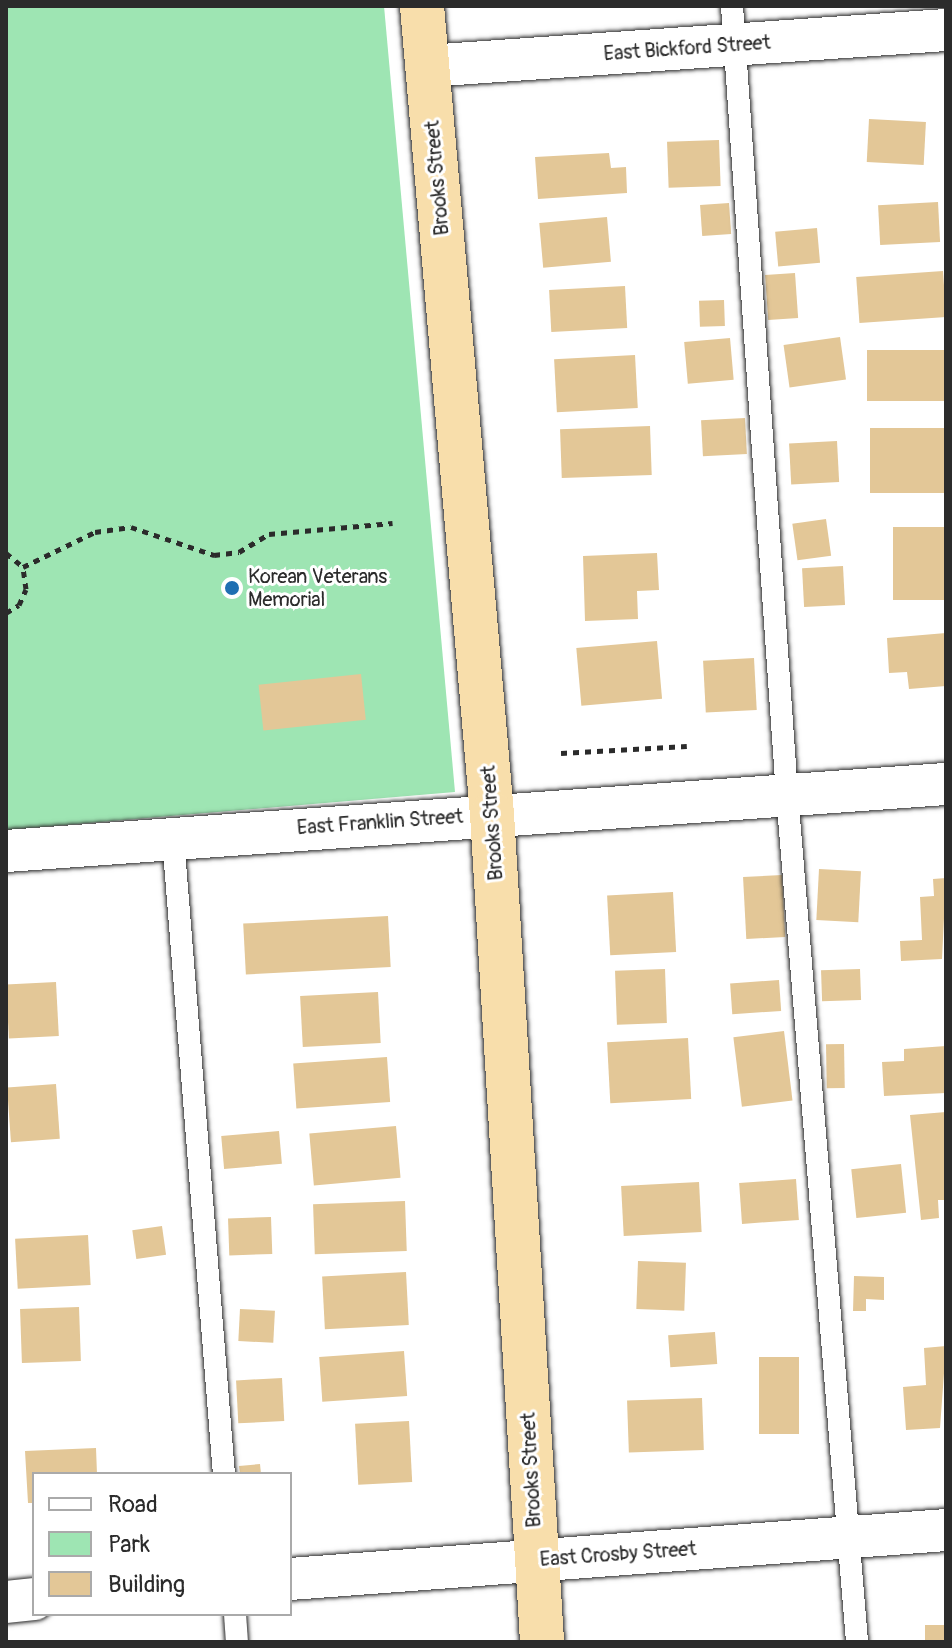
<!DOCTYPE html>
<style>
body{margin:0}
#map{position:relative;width:952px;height:1648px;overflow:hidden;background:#fff;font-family:Pangolin,sans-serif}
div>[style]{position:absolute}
.green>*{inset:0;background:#9ee5b3}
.building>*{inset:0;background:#e3c797;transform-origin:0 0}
.path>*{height:5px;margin-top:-2.5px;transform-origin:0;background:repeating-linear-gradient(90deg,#2b2b2b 0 6px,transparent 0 12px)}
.roads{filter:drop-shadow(0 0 2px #2b2b2b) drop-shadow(0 0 2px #2b2b2b)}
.lane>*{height:22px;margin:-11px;padding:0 11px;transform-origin:11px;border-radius:11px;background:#fff}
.street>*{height:42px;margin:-21px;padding:0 21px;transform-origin:21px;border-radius:21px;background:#fff}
.highway>*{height:44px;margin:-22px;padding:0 22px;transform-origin:22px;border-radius:22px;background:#f8deab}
.dots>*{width:22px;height:22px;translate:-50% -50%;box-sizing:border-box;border:4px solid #fff;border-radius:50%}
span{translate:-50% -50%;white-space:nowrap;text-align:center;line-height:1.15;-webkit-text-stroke:6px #fff;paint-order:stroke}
.street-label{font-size:20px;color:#2b2b2b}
.poi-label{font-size:20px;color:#2b2b2b}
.left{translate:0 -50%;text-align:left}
.frame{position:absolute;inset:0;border:8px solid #2b2b2b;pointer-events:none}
.legend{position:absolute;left:32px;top:1472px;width:260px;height:144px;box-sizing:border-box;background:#fff;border:2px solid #aaa;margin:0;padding:10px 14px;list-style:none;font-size:24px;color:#2b2b2b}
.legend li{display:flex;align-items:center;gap:16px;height:40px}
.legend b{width:40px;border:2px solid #aaa}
</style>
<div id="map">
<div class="green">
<i style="clip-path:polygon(6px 6px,384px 6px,455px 792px,6px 830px)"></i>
</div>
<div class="building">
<i style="left:869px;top:119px;width:57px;height:43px;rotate:3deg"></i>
<i style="left:719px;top:140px;width:46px;height:52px;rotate:88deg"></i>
<i style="clip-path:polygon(609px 153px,611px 168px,626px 167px,627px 193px,538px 199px,535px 157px)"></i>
<i style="left:938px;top:202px;width:40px;height:60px;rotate:87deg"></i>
<i style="left:729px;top:203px;width:31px;height:29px;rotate:86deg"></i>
<i style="left:607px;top:217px;width:45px;height:68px;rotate:85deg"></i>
<i style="left:817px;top:228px;width:35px;height:42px;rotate:85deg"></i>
<i style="left:943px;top:271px;width:46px;height:87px;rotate:86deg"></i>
<i style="left:795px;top:273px;width:45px;height:30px;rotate:86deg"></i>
<i style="left:625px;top:286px;width:42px;height:76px;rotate:87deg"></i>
<i style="left:724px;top:300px;width:26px;height:25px;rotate:88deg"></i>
<i style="left:840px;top:337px;width:43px;height:57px;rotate:82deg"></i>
<i style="left:730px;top:338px;width:42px;height:46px;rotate:85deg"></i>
<i style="left:946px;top:350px;width:51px;height:79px;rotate:90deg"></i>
<i style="left:635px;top:355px;width:53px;height:81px;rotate:87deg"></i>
<i style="left:745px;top:418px;width:36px;height:44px;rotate:87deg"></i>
<i style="left:650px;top:426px;width:49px;height:90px;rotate:88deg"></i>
<i style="left:946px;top:428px;width:65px;height:76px;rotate:90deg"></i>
<i style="left:837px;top:441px;width:41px;height:48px;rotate:87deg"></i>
<i style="left:826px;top:519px;width:37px;height:34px;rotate:82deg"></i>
<i style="left:946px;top:527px;width:73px;height:53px;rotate:90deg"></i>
<i style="clip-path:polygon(657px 553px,659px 590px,637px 591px,638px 619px,585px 621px,583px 556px)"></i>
<i style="left:843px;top:566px;width:39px;height:41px;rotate:87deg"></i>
<i style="clip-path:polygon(946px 633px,946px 686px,909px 689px,907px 672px,889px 673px,887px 638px)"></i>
<i style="left:657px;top:641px;width:58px;height:81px;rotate:85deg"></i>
<i style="left:754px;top:658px;width:52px;height:51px;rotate:87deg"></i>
<i style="left:361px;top:674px;width:46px;height:103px;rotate:84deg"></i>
<i style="left:819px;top:869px;width:42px;height:51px;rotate:3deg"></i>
<i style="left:782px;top:875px;width:62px;height:39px;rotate:87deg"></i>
<i style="clip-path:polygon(946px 878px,942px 959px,901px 961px,900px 941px,922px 940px,920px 897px,934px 896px,933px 879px)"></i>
<i style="left:673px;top:892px;width:60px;height:66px;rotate:87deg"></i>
<i style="left:388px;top:916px;width:51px;height:145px;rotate:87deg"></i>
<i style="left:665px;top:969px;width:54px;height:50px;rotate:88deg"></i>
<i style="left:860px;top:969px;width:31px;height:39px;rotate:88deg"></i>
<i style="left:779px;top:980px;width:31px;height:49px;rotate:86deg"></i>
<i style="left:56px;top:982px;width:54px;height:50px;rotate:87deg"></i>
<i style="left:378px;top:992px;width:51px;height:78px;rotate:87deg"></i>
<i style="left:784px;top:1031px;width:70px;height:51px;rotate:83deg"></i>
<i style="left:688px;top:1038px;width:61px;height:81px;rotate:87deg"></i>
<i style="left:844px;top:1044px;width:44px;height:18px;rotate:89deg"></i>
<i style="clip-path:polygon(946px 1046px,946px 1093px,884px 1096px,882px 1062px,904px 1061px,904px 1049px)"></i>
<i style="left:387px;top:1057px;width:45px;height:94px;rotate:86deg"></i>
<i style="left:56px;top:1084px;width:55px;height:49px;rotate:86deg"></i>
<i style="clip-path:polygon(946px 1112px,946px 1200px,938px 1200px,939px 1218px,921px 1220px,910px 1115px)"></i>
<i style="left:396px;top:1126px;width:52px;height:87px;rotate:85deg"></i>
<i style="left:279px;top:1131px;width:33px;height:58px;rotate:85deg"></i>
<i style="left:901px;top:1164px;width:49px;height:50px;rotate:84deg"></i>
<i style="left:796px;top:1179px;width:41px;height:57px;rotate:86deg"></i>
<i style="left:699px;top:1182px;width:50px;height:78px;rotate:87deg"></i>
<i style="left:405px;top:1201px;width:50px;height:92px;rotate:88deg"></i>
<i style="left:271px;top:1217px;width:37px;height:43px;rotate:88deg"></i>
<i style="left:162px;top:1226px;width:29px;height:30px;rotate:82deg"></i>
<i style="left:88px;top:1235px;width:50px;height:73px;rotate:87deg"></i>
<i style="left:638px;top:1261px;width:48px;height:48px;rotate:2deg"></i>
<i style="left:406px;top:1272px;width:53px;height:84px;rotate:87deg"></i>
<i style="clip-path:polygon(854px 1276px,884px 1277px,884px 1300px,866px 1299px,866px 1311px,853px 1311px)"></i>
<i style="left:79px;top:1307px;width:54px;height:59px;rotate:88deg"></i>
<i style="left:240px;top:1309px;width:35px;height:32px;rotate:3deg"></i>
<i style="left:715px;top:1332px;width:32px;height:47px;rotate:86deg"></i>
<i style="clip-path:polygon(946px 1346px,940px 1428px,906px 1430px,903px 1387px,926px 1385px,924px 1348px)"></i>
<i style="left:404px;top:1351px;width:45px;height:85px;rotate:86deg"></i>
<i style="left:759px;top:1357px;width:40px;height:77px"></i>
<i style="left:282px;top:1378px;width:43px;height:46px;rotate:87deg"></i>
<i style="left:702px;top:1398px;width:52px;height:75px;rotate:88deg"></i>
<i style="left:409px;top:1421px;width:61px;height:54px;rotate:87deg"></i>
<i style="clip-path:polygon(96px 1448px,97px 1474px,34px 1474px,34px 1503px,28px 1503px,25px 1451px)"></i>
<i style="clip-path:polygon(260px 1464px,261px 1474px,240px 1474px,239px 1466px)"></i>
<i style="left:946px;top:1625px;width:17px;height:21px;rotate:90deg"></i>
</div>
<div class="path">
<i style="left:6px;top:553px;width:22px;rotate:39deg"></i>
<i style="left:6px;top:613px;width:15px;rotate:-32deg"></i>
<i style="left:19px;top:605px;width:17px;rotate:-66deg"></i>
<i style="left:26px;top:589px;width:22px;rotate:-98deg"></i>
<i style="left:23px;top:567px;width:80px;rotate:-25.9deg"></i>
<i style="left:95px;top:532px;width:36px;rotate:-8deg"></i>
<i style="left:131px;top:527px;width:88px;rotate:18.6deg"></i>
<i style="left:214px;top:555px;width:25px;rotate:-7deg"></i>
<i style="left:239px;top:552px;width:35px;rotate:-31deg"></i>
<i style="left:269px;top:534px;width:124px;rotate:-5.1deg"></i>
<i style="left:561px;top:753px;width:126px;rotate:-3.2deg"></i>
</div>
<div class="roads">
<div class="lane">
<i style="left:732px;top:6px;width:790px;rotate:86.01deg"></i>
<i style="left:787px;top:794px;width:851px;rotate:85.28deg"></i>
<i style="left:173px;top:838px;width:638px;rotate:85.42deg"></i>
<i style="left:235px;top:1614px;width:28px;rotate:86deg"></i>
</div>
<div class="street">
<i style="left:427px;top:66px;width:520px;rotate:-3.97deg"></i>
<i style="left:6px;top:851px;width:942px;rotate:-4.08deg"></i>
<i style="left:290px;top:1579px;width:658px;rotate:-4.27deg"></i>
<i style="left:6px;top:1602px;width:28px;rotate:-6deg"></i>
</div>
<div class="highway">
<i style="left:422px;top:6px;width:811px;rotate:85.05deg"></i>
<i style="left:492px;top:814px;width:830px;rotate:86.54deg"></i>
</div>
</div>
<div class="dots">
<i style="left:232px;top:588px;background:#1f6fb2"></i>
</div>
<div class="street-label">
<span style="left:687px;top:48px;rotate:-4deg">East Bickford Street</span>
<span style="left:437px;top:178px;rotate:-95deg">Brooks Street</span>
<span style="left:380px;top:822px;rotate:-4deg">East Franklin Street</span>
<span style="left:492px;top:823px;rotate:-94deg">Brooks Street</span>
<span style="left:531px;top:1470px;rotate:-93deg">Brooks Street</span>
<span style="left:618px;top:1554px;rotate:-4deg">East Crosby Street</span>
</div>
<div class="poi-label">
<span class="left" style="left:248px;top:588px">Korean Veterans<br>Memorial</span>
</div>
<div class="frame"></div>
<ul class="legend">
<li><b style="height:10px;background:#fff"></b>Road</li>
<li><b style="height:22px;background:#9ee5b3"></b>Park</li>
<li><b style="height:22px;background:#e3c797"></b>Building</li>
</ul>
</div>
